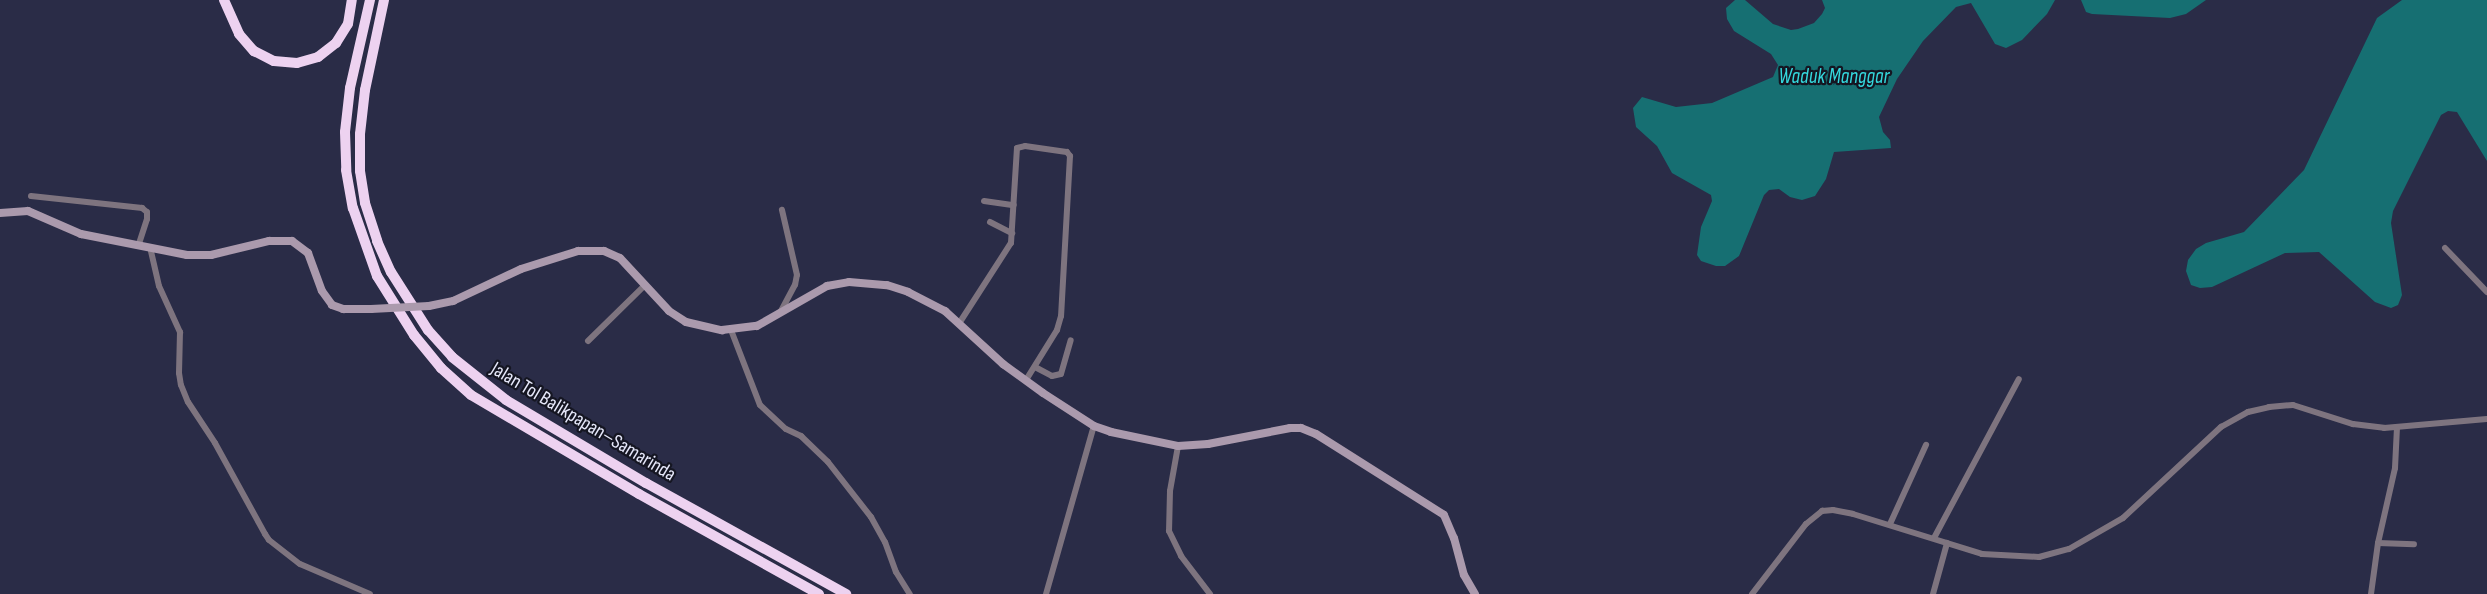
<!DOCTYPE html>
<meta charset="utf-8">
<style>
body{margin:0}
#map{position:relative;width:2487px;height:594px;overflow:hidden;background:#2a2c47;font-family:"Sofia Sans Condensed",sans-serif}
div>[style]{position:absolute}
.water>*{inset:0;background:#166f72}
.street>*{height:6px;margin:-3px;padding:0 3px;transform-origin:3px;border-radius:3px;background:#7e747f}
.secondary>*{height:8px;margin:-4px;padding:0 4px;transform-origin:4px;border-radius:4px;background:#ab9aad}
.highway>*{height:10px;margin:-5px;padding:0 5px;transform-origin:5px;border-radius:5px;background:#edd2f0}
.secondary-bridge>*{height:8px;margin:-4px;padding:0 4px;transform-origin:4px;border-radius:4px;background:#ab9aad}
span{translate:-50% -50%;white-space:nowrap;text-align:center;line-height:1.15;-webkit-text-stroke:4.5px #151622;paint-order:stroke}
.street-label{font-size:20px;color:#e6e8fa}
.water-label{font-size:21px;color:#34d8dd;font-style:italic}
</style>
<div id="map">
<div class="water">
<i style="clip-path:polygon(1735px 0,1745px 0,1773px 24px,1791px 30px,1798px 29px,1814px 23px,1822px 14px,1825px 8px,1822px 0,2055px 0,2047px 14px,2022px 40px,2006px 48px,1995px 44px,1971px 3px,1956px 7px,1923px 41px,1897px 79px,1879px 117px,1883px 132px,1890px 140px,1891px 148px,1834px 152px,1826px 179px,1815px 196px,1802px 200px,1790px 197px,1779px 189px,1769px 190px,1764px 195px,1739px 256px,1725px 266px,1716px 266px,1701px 261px,1697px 255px,1701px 227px,1712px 201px,1711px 195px,1672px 173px,1657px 146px,1636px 127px,1633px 108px,1642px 97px,1676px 107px,1712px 103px,1773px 77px,1778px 65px,1771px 54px,1734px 31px,1727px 19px,1726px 8px)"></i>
<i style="clip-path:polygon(2081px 0,2206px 0,2186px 14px,2170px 18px,2092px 14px,2086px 12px)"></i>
<i style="clip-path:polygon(2402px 0,2487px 0,2487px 161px,2457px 112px,2448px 111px,2441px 115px,2393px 211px,2391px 223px,2402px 295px,2398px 305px,2391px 308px,2375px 302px,2319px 252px,2285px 253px,2212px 287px,2200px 288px,2191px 285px,2186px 271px,2188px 260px,2196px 249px,2206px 243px,2244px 232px,2304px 170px,2377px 18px)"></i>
</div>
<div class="street">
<i style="left:31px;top:196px;width:112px;rotate:6.2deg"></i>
<i style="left:142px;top:208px;width:6px;rotate:39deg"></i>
<i style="left:147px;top:212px;width:7px;rotate:90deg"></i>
<i style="left:147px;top:219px;width:26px;rotate:108deg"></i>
<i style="left:984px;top:201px;width:30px;rotate:8deg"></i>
<i style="left:990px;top:222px;width:25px;rotate:27deg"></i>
<i style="left:150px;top:247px;width:40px;rotate:77deg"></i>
<i style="left:159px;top:286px;width:51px;rotate:65.5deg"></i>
<i style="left:180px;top:332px;width:41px;rotate:91.4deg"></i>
<i style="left:179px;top:373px;width:12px;rotate:81deg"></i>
<i style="left:181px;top:385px;width:18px;rotate:68deg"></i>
<i style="left:188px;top:402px;width:49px;rotate:56.6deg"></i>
<i style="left:215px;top:443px;width:104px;rotate:61.2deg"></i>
<i style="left:265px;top:534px;width:7px;rotate:56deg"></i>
<i style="left:269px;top:540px;width:39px;rotate:38deg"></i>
<i style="left:300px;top:564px;width:76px;rotate:23.2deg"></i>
<i style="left:2445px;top:248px;width:61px;rotate:46.3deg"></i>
<i style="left:781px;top:311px;width:30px;rotate:-62deg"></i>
<i style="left:795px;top:285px;width:10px;rotate:-79deg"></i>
<i style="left:797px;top:275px;width:67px;rotate:-103deg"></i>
<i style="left:960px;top:322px;width:94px;rotate:-57.2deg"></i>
<i style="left:1011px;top:243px;width:95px;rotate:-86.4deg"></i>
<i style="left:1017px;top:148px;width:8px;rotate:-14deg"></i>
<i style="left:1025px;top:146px;width:42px;rotate:8.1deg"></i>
<i style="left:1067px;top:152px;width:5px;rotate:53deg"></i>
<i style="left:1070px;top:156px;width:160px;rotate:93.2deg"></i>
<i style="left:1061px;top:316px;width:15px;rotate:106deg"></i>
<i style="left:1057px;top:330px;width:59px;rotate:121.8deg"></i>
<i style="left:731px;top:330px;width:80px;rotate:68.9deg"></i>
<i style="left:760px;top:405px;width:35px;rotate:43deg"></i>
<i style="left:786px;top:429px;width:17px;rotate:25deg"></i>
<i style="left:801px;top:436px;width:37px;rotate:44deg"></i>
<i style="left:828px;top:462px;width:70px;rotate:52deg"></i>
<i style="left:871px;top:517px;width:29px;rotate:61deg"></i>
<i style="left:885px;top:542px;width:32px;rotate:70deg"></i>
<i style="left:896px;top:572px;width:26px;rotate:58deg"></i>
<i style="left:588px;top:341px;width:78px;rotate:-44.5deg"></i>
<i style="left:1035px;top:367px;width:19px;rotate:28deg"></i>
<i style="left:1052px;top:376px;width:9px;rotate:-13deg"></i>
<i style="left:1061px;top:374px;width:35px;rotate:-74deg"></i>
<i style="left:1178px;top:446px;width:46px;rotate:100.1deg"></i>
<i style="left:1170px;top:491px;width:40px;rotate:91.4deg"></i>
<i style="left:1169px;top:531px;width:28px;rotate:64deg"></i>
<i style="left:1181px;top:556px;width:48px;rotate:52.7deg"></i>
<i style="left:1890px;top:524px;width:87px;rotate:-65.5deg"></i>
<i style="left:1934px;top:538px;width:180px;rotate:-61.9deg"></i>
<i style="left:2378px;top:543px;width:36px;rotate:2deg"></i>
<i style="left:1046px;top:594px;width:175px;rotate:-74.1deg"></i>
<i style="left:1752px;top:594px;width:88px;rotate:-52.4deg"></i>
<i style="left:1806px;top:524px;width:21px;rotate:-39deg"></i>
<i style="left:1822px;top:511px;width:11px;rotate:-5deg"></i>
<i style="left:1833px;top:510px;width:20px;rotate:11deg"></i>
<i style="left:1853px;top:514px;width:135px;rotate:17.2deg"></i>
<i style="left:1982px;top:554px;width:57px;rotate:3deg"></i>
<i style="left:2039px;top:557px;width:31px;rotate:-15deg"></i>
<i style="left:2069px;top:549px;width:62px;rotate:-29.9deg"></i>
<i style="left:2123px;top:518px;width:134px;rotate:-42.9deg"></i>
<i style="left:2221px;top:427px;width:31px;rotate:-29deg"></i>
<i style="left:2248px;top:412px;width:22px;rotate:-13deg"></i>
<i style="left:2269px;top:407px;width:24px;rotate:-5deg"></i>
<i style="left:2293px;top:405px;width:63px;rotate:17.6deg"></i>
<i style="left:2353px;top:424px;width:31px;rotate:7deg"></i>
<i style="left:2384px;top:428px;width:103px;rotate:-5deg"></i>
<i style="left:1933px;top:594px;width:53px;rotate:-74.6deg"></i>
<i style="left:2371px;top:594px;width:51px;rotate:-82.2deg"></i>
<i style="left:2378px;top:543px;width:77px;rotate:-77.2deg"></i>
<i style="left:2395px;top:468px;width:41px;rotate:-87.2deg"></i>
</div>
<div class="secondary">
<i style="left:0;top:213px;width:28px;rotate:-4deg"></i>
<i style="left:28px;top:211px;width:58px;rotate:23.5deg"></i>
<i style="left:81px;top:234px;width:108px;rotate:11.2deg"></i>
<i style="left:187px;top:255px;width:24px"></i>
<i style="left:211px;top:255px;width:60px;rotate:-13.6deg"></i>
<i style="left:269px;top:241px;width:23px"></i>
<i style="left:292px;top:241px;width:20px;rotate:37deg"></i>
<i style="left:308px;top:253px;width:40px;rotate:69.8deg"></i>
<i style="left:322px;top:291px;width:17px;rotate:54deg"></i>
<i style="left:332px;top:305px;width:12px;rotate:20deg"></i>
<i style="left:343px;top:309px;width:28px"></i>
<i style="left:429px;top:306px;width:25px;rotate:-12deg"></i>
<i style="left:453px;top:301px;width:75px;rotate:-25.2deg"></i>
<i style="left:521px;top:269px;width:60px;rotate:-17.5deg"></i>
<i style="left:578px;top:251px;width:26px"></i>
<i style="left:604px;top:251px;width:17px;rotate:24deg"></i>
<i style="left:620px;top:258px;width:72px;rotate:47.2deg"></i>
<i style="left:669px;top:311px;width:20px;rotate:33deg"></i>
<i style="left:686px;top:322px;width:37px;rotate:13deg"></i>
<i style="left:722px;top:330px;width:35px;rotate:-7deg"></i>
<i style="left:757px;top:326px;width:81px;rotate:-29.7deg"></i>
<i style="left:827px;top:286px;width:22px;rotate:-10deg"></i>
<i style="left:849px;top:282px;width:38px;rotate:5deg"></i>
<i style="left:887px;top:285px;width:22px;rotate:18deg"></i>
<i style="left:908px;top:292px;width:42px;rotate:27.2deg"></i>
<i style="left:945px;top:311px;width:79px;rotate:42.4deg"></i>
<i style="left:1003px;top:364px;width:49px;rotate:35.9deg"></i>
<i style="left:1043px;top:393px;width:61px;rotate:32.9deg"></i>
<i style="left:1094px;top:426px;width:18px;rotate:19deg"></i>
<i style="left:1111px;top:432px;width:68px;rotate:11.8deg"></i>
<i style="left:1178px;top:446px;width:30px;rotate:-4deg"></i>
<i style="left:1208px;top:444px;width:84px;rotate:-11deg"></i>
<i style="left:1290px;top:428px;width:11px"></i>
<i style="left:1301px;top:428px;width:16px;rotate:22deg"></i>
<i style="left:1316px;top:434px;width:151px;rotate:32.3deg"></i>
<i style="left:1444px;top:515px;width:25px;rotate:67deg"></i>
<i style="left:1454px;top:538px;width:38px;rotate:75deg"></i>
<i style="left:1464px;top:575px;width:22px;rotate:60deg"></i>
</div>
<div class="highway">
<i style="left:224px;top:0;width:37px;rotate:66deg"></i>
<i style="left:239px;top:34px;width:23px;rotate:49deg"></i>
<i style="left:254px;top:51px;width:22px;rotate:27deg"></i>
<i style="left:274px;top:61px;width:23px;rotate:5deg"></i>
<i style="left:297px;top:63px;width:22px;rotate:-16deg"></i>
<i style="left:318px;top:57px;width:23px;rotate:-38deg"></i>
<i style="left:336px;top:43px;width:22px;rotate:-58deg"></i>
<i style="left:348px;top:24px;width:24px;rotate:-81deg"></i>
<i style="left:370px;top:0;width:90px;rotate:102.8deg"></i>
<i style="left:350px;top:88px;width:44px;rotate:96.5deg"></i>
<i style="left:345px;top:132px;width:38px;rotate:88deg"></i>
<i style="left:346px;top:170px;width:39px;rotate:80deg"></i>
<i style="left:353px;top:208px;width:72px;rotate:70.6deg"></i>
<i style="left:377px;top:276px;width:70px;rotate:57.9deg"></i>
<i style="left:414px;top:335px;width:43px;rotate:50.7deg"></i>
<i style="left:441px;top:368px;width:40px;rotate:42deg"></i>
<i style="left:471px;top:395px;width:195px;rotate:30.5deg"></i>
<i style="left:639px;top:494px;width:206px;rotate:29.1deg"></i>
<i style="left:384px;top:0;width:92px;rotate:101.9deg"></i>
<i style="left:365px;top:90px;width:44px;rotate:96.5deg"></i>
<i style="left:360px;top:134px;width:37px;rotate:90deg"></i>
<i style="left:360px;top:171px;width:32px;rotate:81deg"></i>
<i style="left:365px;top:203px;width:40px;rotate:72deg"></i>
<i style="left:377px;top:241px;width:34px;rotate:66deg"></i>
<i style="left:391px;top:272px;width:69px;rotate:57.5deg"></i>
<i style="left:428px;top:330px;width:36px;rotate:48deg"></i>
<i style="left:452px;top:357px;width:69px;rotate:38.5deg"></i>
<i style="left:506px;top:400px;width:163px;rotate:30.7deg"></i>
<i style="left:646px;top:483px;width:229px;rotate:29deg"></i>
</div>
<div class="secondary-bridge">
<i style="left:371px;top:309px;width:58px;rotate:-3deg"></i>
</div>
<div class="street-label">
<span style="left:583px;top:422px;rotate:31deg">Jalan Tol Balikpapan–Samarinda</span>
</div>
<div class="water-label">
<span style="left:1834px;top:77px">Waduk Manggar</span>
</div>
</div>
